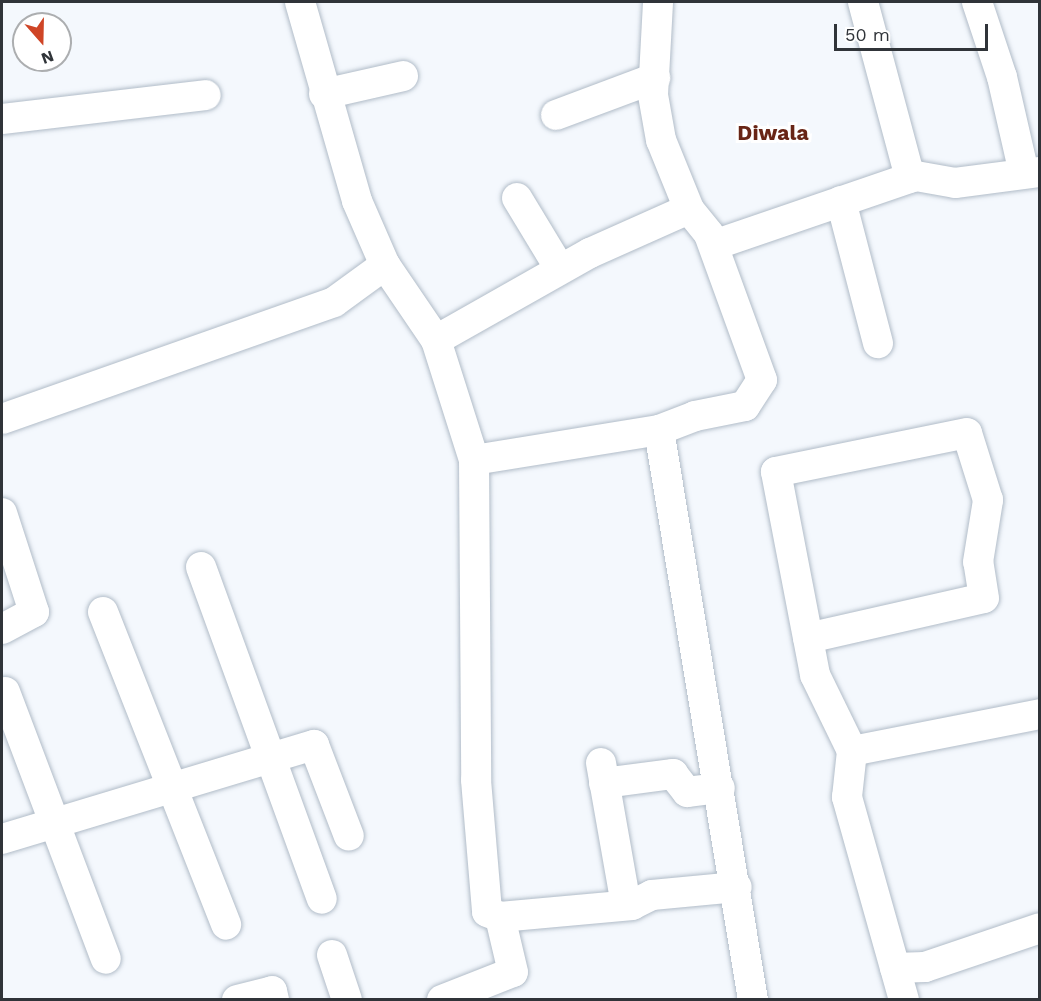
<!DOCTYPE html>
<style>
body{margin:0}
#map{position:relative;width:1041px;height:1001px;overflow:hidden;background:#f4f8fd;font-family:"Work Sans",sans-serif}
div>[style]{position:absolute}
.roads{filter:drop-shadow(0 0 2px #b1bcc8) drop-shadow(0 0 2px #b1bcc8)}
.minor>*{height:30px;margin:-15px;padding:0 15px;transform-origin:15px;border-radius:15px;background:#fff}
span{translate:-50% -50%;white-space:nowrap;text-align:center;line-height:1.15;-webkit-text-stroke:6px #fff;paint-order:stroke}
.neighbourhood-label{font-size:21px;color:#682516;font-weight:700}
.frame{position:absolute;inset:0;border:3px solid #303439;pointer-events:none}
.north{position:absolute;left:12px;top:12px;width:60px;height:60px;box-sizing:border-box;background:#fff;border:2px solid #acaeb0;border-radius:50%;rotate:160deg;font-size:16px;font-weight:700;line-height:24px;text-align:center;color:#303439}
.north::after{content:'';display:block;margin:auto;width:21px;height:27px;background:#cf4526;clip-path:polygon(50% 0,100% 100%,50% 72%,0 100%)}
.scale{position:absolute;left:834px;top:24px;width:154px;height:27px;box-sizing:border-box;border:3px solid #303439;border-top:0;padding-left:8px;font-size:18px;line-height:21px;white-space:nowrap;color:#303439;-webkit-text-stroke:4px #fff;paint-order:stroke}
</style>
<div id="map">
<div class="roads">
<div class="minor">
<i style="left:300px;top:2px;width:207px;rotate:74deg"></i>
<i style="left:357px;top:201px;width:70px;rotate:66.4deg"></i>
<i style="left:385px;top:265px;width:91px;rotate:55.8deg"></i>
<i style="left:436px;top:340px;width:126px;rotate:72.4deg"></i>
<i style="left:474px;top:460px;width:320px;rotate:89.6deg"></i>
<i style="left:476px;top:780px;width:132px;rotate:85.2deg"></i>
<i style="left:487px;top:912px;width:14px;rotate:21deg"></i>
<i style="left:863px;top:2px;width:182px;rotate:75deg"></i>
<i style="left:977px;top:2px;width:79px;rotate:71.6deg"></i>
<i style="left:1002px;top:77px;width:98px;rotate:77.1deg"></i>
<i style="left:324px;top:94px;width:81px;rotate:-12.8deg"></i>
<i style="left:556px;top:115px;width:106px;rotate:-20.5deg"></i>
<i style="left:2px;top:119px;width:205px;rotate:-6.7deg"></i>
<i style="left:517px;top:198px;width:83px;rotate:58.8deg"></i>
<i style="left:841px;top:201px;width:147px;rotate:75.4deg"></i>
<i style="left:714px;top:245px;width:213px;rotate:-18.9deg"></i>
<i style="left:916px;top:176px;width:40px;rotate:10deg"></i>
<i style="left:955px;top:183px;width:86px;rotate:-7.4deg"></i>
<i style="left:436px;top:340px;width:177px;rotate:-29.5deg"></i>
<i style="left:590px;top:253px;width:108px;rotate:-24deg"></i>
<i style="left:2px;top:419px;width:352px;rotate:-19.4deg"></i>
<i style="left:334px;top:302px;width:63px;rotate:-36deg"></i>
<i style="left:659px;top:430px;width:578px;rotate:80.64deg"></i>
<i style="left:474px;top:460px;width:187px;rotate:-9.2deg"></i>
<i style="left:659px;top:430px;width:39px;rotate:-21deg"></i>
<i style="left:695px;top:416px;width:51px;rotate:-11.3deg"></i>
<i style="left:745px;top:406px;width:31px;rotate:-57deg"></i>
<i style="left:762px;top:380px;width:155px;rotate:-110deg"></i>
<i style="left:709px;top:234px;width:32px;rotate:-129deg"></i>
<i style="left:689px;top:209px;width:74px;rotate:-112.1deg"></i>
<i style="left:661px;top:140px;width:46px;rotate:-100.1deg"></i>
<i style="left:653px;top:95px;width:93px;rotate:-86.9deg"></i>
<i style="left:2px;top:513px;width:104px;rotate:72.1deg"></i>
<i style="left:34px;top:612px;width:36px;rotate:152deg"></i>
<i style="left:201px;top:567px;width:353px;rotate:70deg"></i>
<i style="left:103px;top:612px;width:336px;rotate:68.5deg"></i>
<i style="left:808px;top:638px;width:180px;rotate:-12.8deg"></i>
<i style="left:984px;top:598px;width:36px;rotate:-99deg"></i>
<i style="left:978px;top:562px;width:63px;rotate:-80.8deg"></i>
<i style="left:988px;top:500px;width:70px;rotate:-107.4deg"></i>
<i style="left:967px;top:433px;width:195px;rotate:168.5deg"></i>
<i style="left:776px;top:472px;width:207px;rotate:79.1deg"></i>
<i style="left:815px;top:675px;width:85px;rotate:64deg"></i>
<i style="left:5px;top:692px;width:285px;rotate:69.3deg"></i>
<i style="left:601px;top:763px;width:144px;rotate:80deg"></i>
<i style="left:604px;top:783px;width:70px;rotate:-7.4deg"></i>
<i style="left:673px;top:774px;width:23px;rotate:52deg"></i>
<i style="left:687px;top:792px;width:33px;rotate:-7deg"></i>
<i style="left:2px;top:839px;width:326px;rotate:-16.8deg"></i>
<i style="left:314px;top:745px;width:97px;rotate:69deg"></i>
<i style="left:332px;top:955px;width:47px;rotate:71.6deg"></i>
<i style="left:895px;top:968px;width:30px;rotate:-2deg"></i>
<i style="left:925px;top:967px;width:121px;rotate:-18.7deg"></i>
<i style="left:237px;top:1000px;width:36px;rotate:-14deg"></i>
<i style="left:272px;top:991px;width:9px;rotate:77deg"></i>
<i style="left:442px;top:1000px;width:76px;rotate:-21.5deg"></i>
<i style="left:513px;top:972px;width:57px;rotate:-103.3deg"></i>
<i style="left:500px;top:917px;width:133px;rotate:-5.2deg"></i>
<i style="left:632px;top:905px;width:22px;rotate:-27deg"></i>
<i style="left:652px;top:895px;width:85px;rotate:-5.4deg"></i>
<i style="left:904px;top:1000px;width:211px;rotate:-105.7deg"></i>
<i style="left:847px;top:797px;width:46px;rotate:-83.8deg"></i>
<i style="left:852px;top:751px;width:192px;rotate:-11.1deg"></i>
</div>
</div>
<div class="neighbourhood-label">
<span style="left:773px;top:133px">Diwala</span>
</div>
<div class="frame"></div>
<div class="north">N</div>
<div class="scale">50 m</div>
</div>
